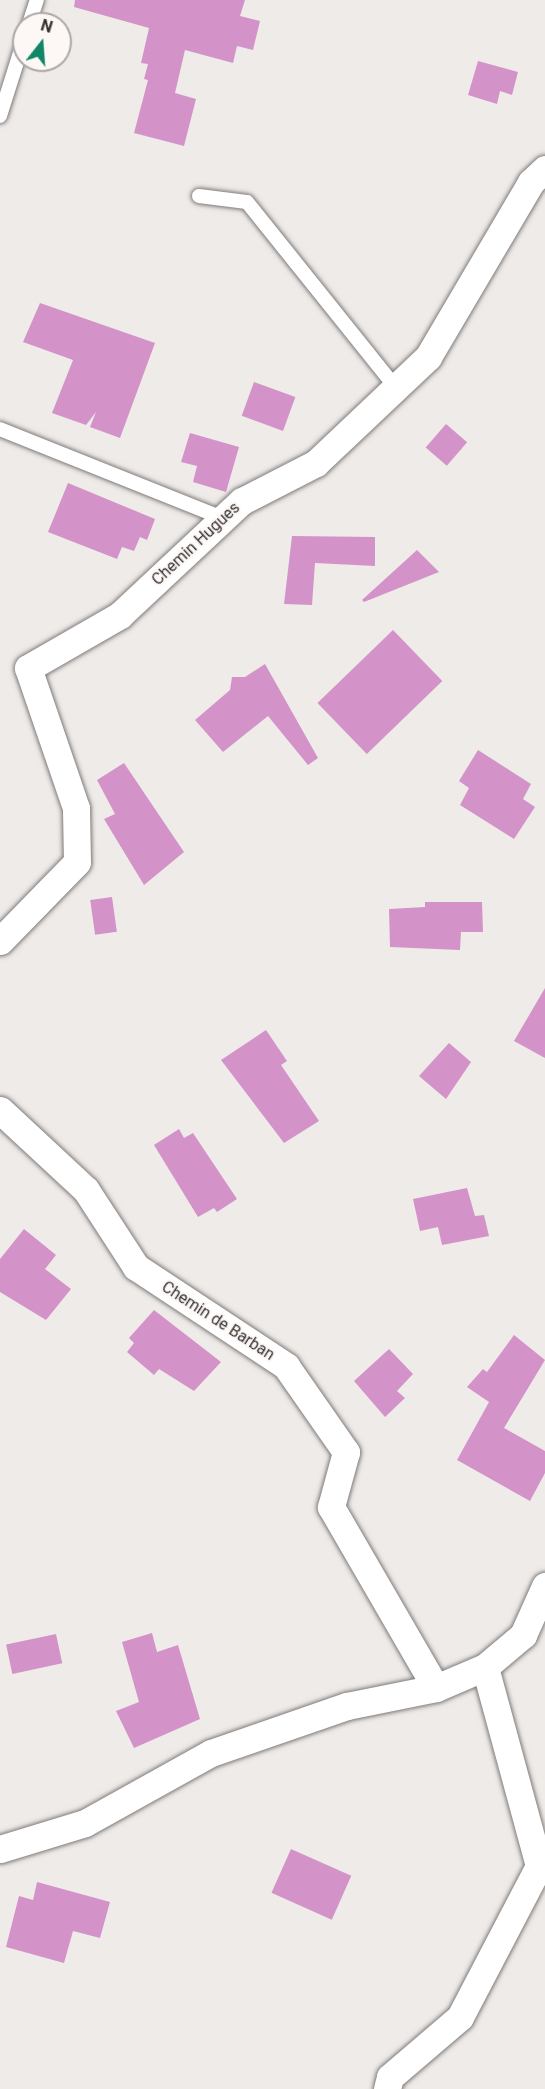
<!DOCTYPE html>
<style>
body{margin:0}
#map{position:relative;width:545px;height:2089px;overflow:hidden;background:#efebe9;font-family:Roboto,sans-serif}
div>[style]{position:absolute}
.building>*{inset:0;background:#d393c9;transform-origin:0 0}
.roads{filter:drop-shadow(0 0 2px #7f7b79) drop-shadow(0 0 2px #7f7b79)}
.lane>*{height:14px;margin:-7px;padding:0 7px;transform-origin:7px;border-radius:7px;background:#fff}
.street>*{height:27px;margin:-13.5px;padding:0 13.5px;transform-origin:13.5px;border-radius:13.5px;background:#fff}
span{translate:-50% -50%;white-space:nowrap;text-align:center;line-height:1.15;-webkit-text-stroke:4.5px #fdf8f6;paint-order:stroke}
.street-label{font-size:16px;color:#333130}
.north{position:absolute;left:12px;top:12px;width:60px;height:60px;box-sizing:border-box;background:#fdf8f6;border:2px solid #aca8a7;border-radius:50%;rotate:17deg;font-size:16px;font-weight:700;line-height:24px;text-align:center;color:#333130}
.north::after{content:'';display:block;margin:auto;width:21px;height:27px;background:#118666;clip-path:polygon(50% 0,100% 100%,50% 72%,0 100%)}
</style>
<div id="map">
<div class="building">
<i style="clip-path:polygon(75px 0,245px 0,240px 16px,260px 21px,253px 50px,237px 46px,233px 63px,185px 50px,175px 93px,196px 99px,184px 146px,134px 133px,148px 80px,144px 79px,148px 64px,141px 63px,149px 28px,74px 7px)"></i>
<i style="clip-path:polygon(478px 61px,518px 72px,512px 95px,500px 91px,497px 104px,468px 95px)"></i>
<i style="clip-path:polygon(40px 303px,155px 343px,120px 438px,90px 427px,96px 412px,86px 425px,52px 413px,73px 360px,23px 342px)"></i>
<i style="left:254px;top:382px;width:44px;height:36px;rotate:20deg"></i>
<i style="left:446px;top:424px;width:28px;height:31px;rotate:41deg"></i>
<i style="clip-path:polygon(190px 433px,239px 447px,226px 492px,193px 482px,197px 466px,181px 462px)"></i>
<i style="clip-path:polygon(68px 483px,155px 519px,147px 540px,140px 537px,134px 551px,122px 547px,117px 559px,48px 532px)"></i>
<i style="clip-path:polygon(292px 536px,375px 537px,375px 566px,315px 563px,312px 605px,284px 604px)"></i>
<i style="clip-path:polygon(417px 550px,439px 572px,364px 602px,362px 600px)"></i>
<i style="left:393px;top:630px;width:71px;height:105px;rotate:46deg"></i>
<i style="clip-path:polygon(265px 664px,318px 758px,308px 765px,268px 716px,223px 752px,195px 720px,230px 690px,232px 677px,245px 677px)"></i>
<i style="clip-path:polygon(478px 750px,531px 784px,523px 799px,535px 807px,514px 839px,460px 805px,469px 788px,459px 781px)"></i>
<i style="clip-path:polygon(124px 763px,184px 852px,144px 885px,104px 819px,115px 814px,97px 780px)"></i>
<i style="left:112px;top:897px;width:35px;height:22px;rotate:82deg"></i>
<i style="clip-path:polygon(425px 902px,482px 902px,483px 932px,461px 932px,460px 950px,390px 947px,389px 909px,425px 907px)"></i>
<i style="clip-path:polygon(545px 988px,545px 1058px,514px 1041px)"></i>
<i style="clip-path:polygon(266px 1030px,287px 1061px,281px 1065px,319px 1121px,284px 1143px,221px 1060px)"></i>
<i style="clip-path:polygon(449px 1043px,471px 1062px,446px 1099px,419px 1076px)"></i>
<i style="clip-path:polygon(179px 1129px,184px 1138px,193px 1133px,237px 1199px,217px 1212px,214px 1208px,198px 1217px,154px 1145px)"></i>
<i style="clip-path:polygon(467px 1188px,475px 1216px,484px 1215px,489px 1236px,442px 1245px,438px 1227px,420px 1231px,413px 1199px)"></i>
<i style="clip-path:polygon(24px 1229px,56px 1255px,45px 1269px,71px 1289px,46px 1320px,0 1292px,0 1259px)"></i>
<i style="clip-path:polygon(154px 1310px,221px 1362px,194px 1391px,159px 1369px,154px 1375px,127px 1352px,134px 1343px,129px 1338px)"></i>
<i style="clip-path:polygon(514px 1335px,545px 1360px,504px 1428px,545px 1451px,545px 1473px,530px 1501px,457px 1460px,489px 1402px,467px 1387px,483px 1369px,487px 1372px)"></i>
<i style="clip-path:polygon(389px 1349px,413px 1374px,397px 1391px,405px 1398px,385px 1417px,354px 1381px)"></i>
<i style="clip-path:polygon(152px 1633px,157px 1652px,178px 1645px,200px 1719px,134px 1748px,116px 1711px,139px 1702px,122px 1642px)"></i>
<i style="left:56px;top:1634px;width:30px;height:51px;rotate:78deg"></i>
<i style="left:291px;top:1849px;width:66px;height:48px;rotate:24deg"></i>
<i style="clip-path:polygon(37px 1882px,110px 1902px,100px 1938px,73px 1931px,64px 1963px,6px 1947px,19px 1896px,33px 1900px)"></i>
</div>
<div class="roads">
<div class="lane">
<i style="left:29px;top:24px;width:25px;rotate:-72deg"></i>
<i style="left:0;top:116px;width:80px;rotate:-72.5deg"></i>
<i style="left:199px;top:196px;width:48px;rotate:7.1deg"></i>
<i style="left:247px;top:202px;width:238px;rotate:51.3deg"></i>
<i style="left:0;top:429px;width:240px;rotate:21.8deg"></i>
</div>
<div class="street">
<i style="left:0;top:941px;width:110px;rotate:-45.7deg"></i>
<i style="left:77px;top:862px;width:54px;rotate:-91.1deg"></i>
<i style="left:76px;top:808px;width:148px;rotate:-108.9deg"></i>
<i style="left:28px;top:668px;width:106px;rotate:-29.9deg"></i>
<i style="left:120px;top:615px;width:167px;rotate:-43.1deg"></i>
<i style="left:242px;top:501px;width:83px;rotate:-27.2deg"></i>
<i style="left:316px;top:463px;width:154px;rotate:-43.4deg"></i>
<i style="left:428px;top:357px;width:203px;rotate:-59.5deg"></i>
<i style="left:531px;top:182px;width:19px;rotate:-43deg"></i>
<i style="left:0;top:1110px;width:117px;rotate:42.9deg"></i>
<i style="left:86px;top:1190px;width:92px;rotate:57deg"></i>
<i style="left:136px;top:1267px;width:180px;rotate:33.4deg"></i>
<i style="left:286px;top:1366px;width:105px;rotate:55.1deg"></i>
<i style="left:346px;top:1452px;width:57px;rotate:105.3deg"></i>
<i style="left:331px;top:1507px;width:209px;rotate:59.9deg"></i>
<i style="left:0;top:1849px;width:89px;rotate:-17deg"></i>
<i style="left:85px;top:1823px;width:144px;rotate:-29.1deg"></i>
<i style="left:211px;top:1753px;width:144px;rotate:-19.1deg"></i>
<i style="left:347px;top:1706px;width:91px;rotate:-11.4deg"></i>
<i style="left:436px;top:1688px;width:53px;rotate:-23.2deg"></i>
<i style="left:485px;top:1667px;width:50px;rotate:-40.1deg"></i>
<i style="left:523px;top:1635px;width:54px;rotate:-65.8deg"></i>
<i style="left:387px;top:2089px;width:12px;rotate:-76deg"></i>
<i style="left:390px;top:2077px;width:92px;rotate:-40.6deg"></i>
<i style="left:460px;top:2017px;width:170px;rotate:-62.4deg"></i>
<i style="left:539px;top:1866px;width:206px;rotate:-105.2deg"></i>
</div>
</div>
<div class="street-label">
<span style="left:196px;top:544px;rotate:-43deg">Chemin Hugues</span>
<span style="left:218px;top:1321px;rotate:33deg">Chemin de Barban</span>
</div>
<div class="north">N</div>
</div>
